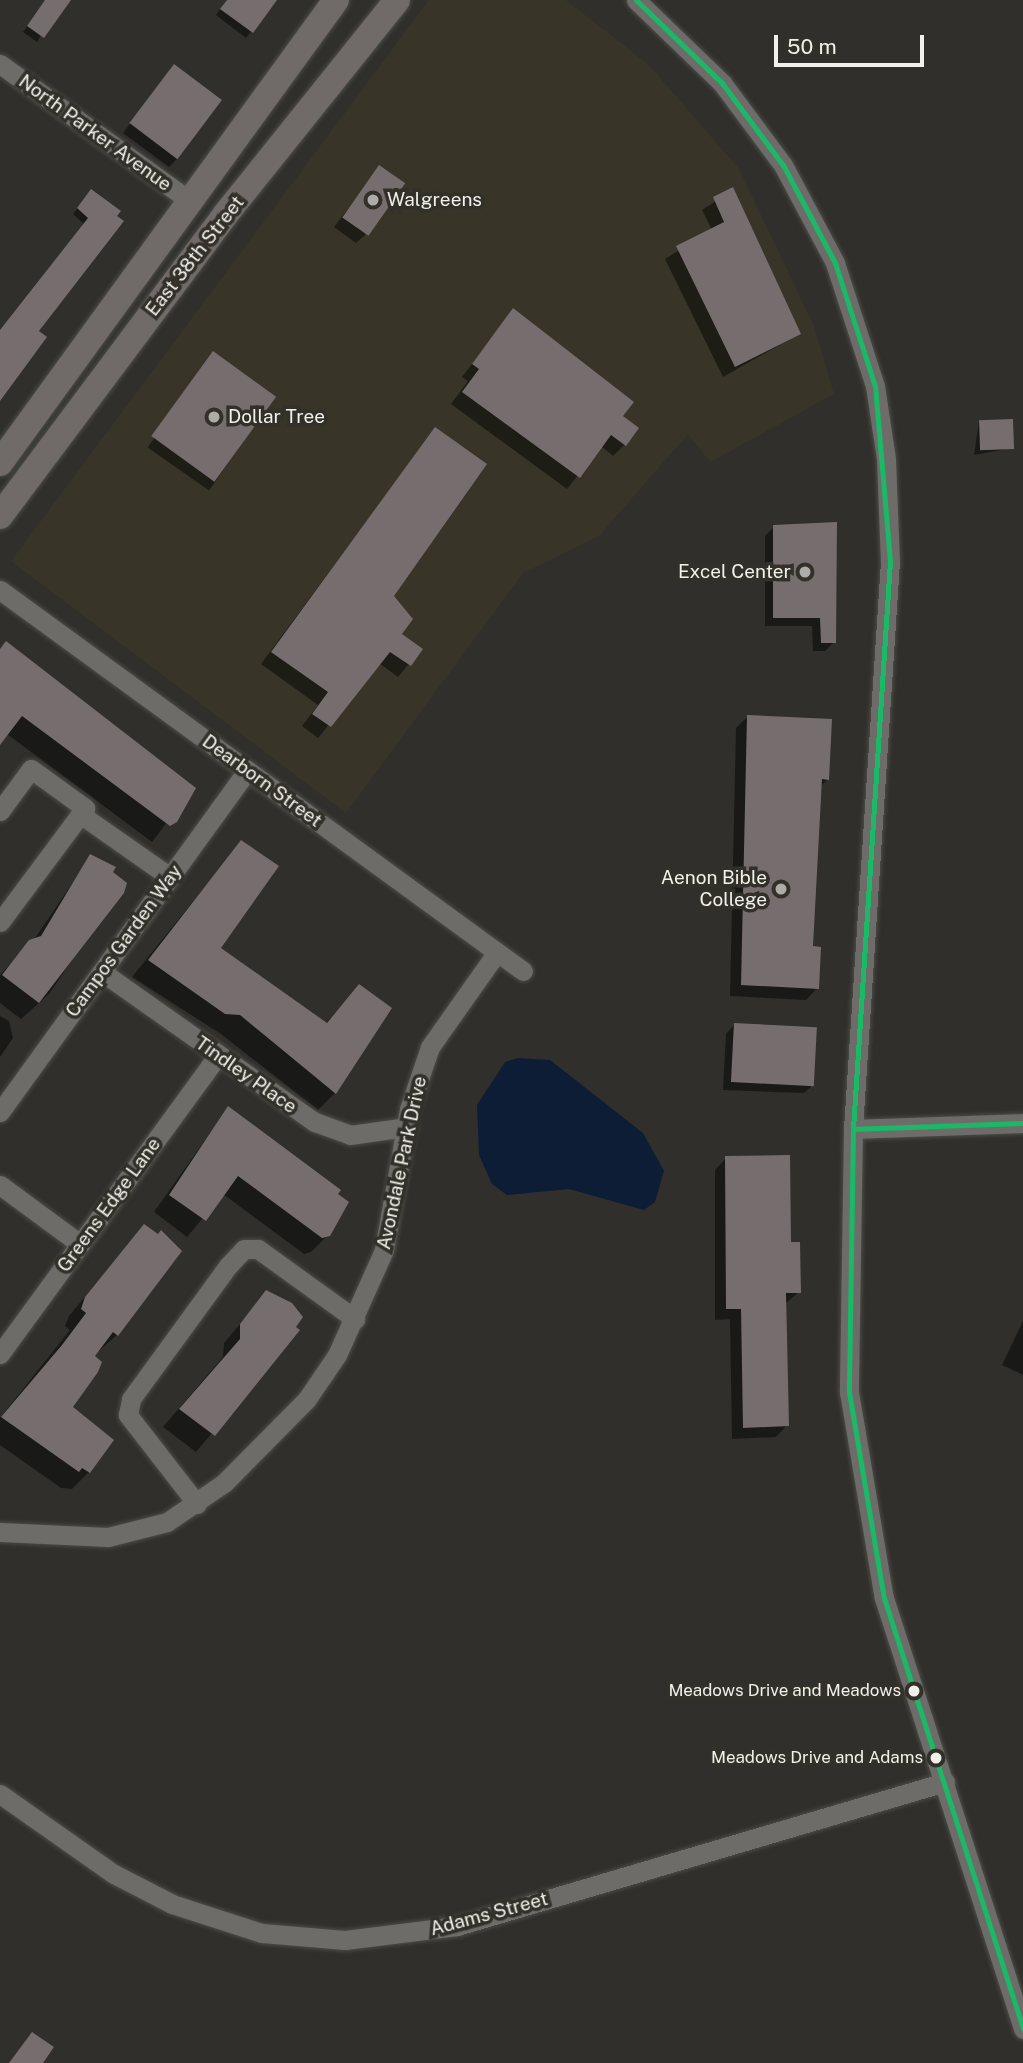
<!DOCTYPE html>
<style>
body{margin:0}
#map{position:relative;width:1023px;height:2063px;overflow:hidden;background:#302f2b;font-family:"Public Sans",sans-serif}
div>[style]{position:absolute}
.built>*{inset:0;background:#383528}
.water>*{inset:0;background:#0e1d36}
.shadow>*{inset:0;background:#0007;transform-origin:0 0}
.building>*{inset:0;background:#766d6f;transform-origin:0 0}
.roads{filter:drop-shadow(0 0 2px #4b4b48) drop-shadow(0 0 2px #4b4b48)}
.minor>*{height:19px;margin:-9.5px;padding:0 9.5px;transform-origin:9.5px;border-radius:9.5px;background:#6d6c69}
.major>*{height:26px;margin:-13px;padding:0 13px;transform-origin:13px;border-radius:13px;background:#706a69}
.bus-1>*{height:5px;margin:-2.5px;padding:0 2.5px;transform-origin:2.5px;border-radius:2.5px;background:#1ab867}
.dots>*{width:19px;height:19px;translate:-50% -50%;box-sizing:border-box;border:4px solid #323029;border-radius:50%}
span{translate:-50% -50%;white-space:nowrap;text-align:center;line-height:1.15;-webkit-text-stroke:7px #323029;paint-order:stroke}
.bus-label{font-size:17px;color:#f1f0eb}
.right{translate:-100% -50%;text-align:right}
.street-label{font-size:19px;color:#f1f0eb}
.poi-label{font-size:19px;color:#f1f0eb}
.left{translate:0 -50%;text-align:left}
.scale{position:absolute;left:774px;top:35px;width:150px;height:32px;box-sizing:border-box;border:4px solid #f1f0eb;border-top:0;padding-left:9px;font-size:21px;line-height:24px;white-space:nowrap;color:#f1f0eb;-webkit-text-stroke:5px #323029;paint-order:stroke}
</style>
<div id="map">
<div class="built">
<i style="clip-path:polygon(429px 0,566px 0,649px 65px,739px 169px,814px 326px,834px 394px,710px 462px,688px 434px,599px 536px,523px 573px,346px 813px,11px 561px)"></i>
</div>
<div class="water">
<i style="clip-path:polygon(518px 1058px,550px 1060px,643px 1133px,664px 1171px,655px 1202px,644px 1210px,569px 1189px,507px 1195px,492px 1184px,479px 1155px,477px 1105px,505px 1062px)"></i>
</div>
<div class="shadow">
<i style="clip-path:polygon(46px 0,61px 0,37px 42px,23px 32px)"></i>
<i style="clip-path:polygon(227px 0,276px 0,246px 38px,216px 15px)"></i>
<i style="clip-path:polygon(174px 67px,178px 158px,169px 167px,123px 133px)"></i>
<i style="clip-path:polygon(380px 167px,365px 235px,356px 243px,334px 227px)"></i>
<i style="clip-path:polygon(733px 190px,799px 334px,723px 377px,665px 259px,712px 230px,702px 210px)"></i>
<i style="clip-path:polygon(91px 191px,119px 211px,0 390px,0 334px,84px 224px,73px 214px)"></i>
<i style="clip-path:polygon(513px 310px,621px 417px,625px 444px,613px 456px,601px 446px,567px 489px,451px 404px,468px 381px,462px 377px)"></i>
<i style="left:213px;top:354px;width:75px;height:114px;rotate:35deg"></i>
<i style="clip-path:polygon(979px 421px,1012px 448px,974px 455px)"></i>
<i style="clip-path:polygon(435px 429px,392px 596px,400px 634px,421px 649px,398px 677px,379px 663px,318px 738px,302px 726px,318px 705px,261px 664px)"></i>
<i style="clip-path:polygon(774px 527px,834px 642px,825px 651px,813px 651px,812px 626px,765px 626px,765px 536px)"></i>
<i style="clip-path:polygon(0 650px,193px 788px,152px 842px,7px 734px,0 743px)"></i>
<i style="clip-path:polygon(748px 716px,828px 779px,820px 787px,811px 948px,817px 988px,806px 1000px,730px 996px,736px 728px)"></i>
<i style="clip-path:polygon(241px 842px,218px 948px,325px 1024px,359px 987px,335px 1093px,318px 1110px,221px 1034px,132px 977px)"></i>
<i style="clip-path:polygon(91px 856px,125px 883px,49px 994px,21px 1019px,0 1003px,0 975px,33px 941px)"></i>
<i style="clip-path:polygon(0 1016px,9px 1021px,13px 1038px,0 1057px)"></i>
<i style="clip-path:polygon(734px 1025px,813px 1085px,804px 1093px,723px 1090px,726px 1034px)"></i>
<i style="clip-path:polygon(228px 1108px,328px 1235px,311px 1252px,304px 1254px,223px 1194px,187px 1237px,154px 1212px)"></i>
<i style="clip-path:polygon(726px 1158px,789px 1244px,799px 1292px,785px 1304px,787px 1425px,776px 1437px,732px 1439px,730px 1319px,715px 1320px,715px 1170px)"></i>
<i style="clip-path:polygon(144px 1226px,117px 1335px,92px 1357px,70px 1407px,89px 1472px,72px 1489px,61px 1488px,0 1445px,0 1418px,70px 1330px,65px 1326px,69px 1316px)"></i>
<i style="clip-path:polygon(267px 1292px,300px 1318px,293px 1327px,298px 1330px,196px 1452px,163px 1427px,223px 1357px,224px 1343px)"></i>
<i style="clip-path:polygon(1023px 1321px,1023px 1375px,1002px 1365px)"></i>
</div>
<div class="building">
<i style="clip-path:polygon(45px 0,71px 0,44px 38px,27px 26px)"></i>
<i style="clip-path:polygon(227px 0,277px 0,253px 33px,220px 9px)"></i>
<i style="left:174px;top:64px;width:60px;height:74px;rotate:37deg"></i>
<i style="left:379px;top:165px;width:32px;height:64px;rotate:35deg"></i>
<i style="clip-path:polygon(733px 187px,801px 334px,735px 367px,676px 246px,724px 222px,713px 197px)"></i>
<i style="clip-path:polygon(91px 189px,121px 211px,117px 216px,124px 221px,39px 331px,47px 337px,0 401px,0 330px,88px 218px,77px 208px)"></i>
<i style="clip-path:polygon(513px 308px,634px 402px,623px 416px,639px 428px,626px 446px,611px 435px,580px 478px,462px 392px,479px 369px,472px 364px)"></i>
<i style="left:213px;top:351px;width:78px;height:105px;rotate:36deg"></i>
<i style="left:1013px;top:419px;width:30px;height:34px;rotate:88deg"></i>
<i style="clip-path:polygon(435px 427px,487px 464px,394px 596px,413px 619px,402px 634px,423px 649px,411px 666px,390px 652px,331px 727px,312px 714px,328px 692px,271px 652px)"></i>
<i style="clip-path:polygon(837px 522px,836px 643px,821px 643px,820px 618px,773px 618px,773px 525px)"></i>
<i style="clip-path:polygon(6px 641px,196px 788px,177px 822px,170px 826px,22px 716px,0 745px,0 649px)"></i>
<i style="clip-path:polygon(747px 715px,832px 719px,829px 780px,822px 779px,813px 946px,821px 947px,819px 989px,741px 985px)"></i>
<i style="clip-path:polygon(241px 840px,279px 866px,221px 948px,327px 1023px,359px 984px,392px 1008px,336px 1094px,240px 1015px,225px 1014px,148px 960px)"></i>
<i style="clip-path:polygon(90px 854px,116px 867px,113px 872px,127px 883px,124px 893px,39px 1003px,2px 975px,29px 940px,41px 936px)"></i>
<i style="left:734px;top:1023px;width:83px;height:59px;rotate:3deg"></i>
<i style="clip-path:polygon(228px 1106px,341px 1190px,338px 1194px,349px 1202px,330px 1236px,322px 1238px,238px 1176px,206px 1221px,169px 1195px)"></i>
<i style="clip-path:polygon(790px 1155px,791px 1242px,800px 1242px,801px 1293px,786px 1293px,789px 1426px,743px 1428px,741px 1309px,726px 1309px,725px 1156px)"></i>
<i style="clip-path:polygon(144px 1224px,158px 1234px,161px 1230px,182px 1251px,118px 1336px,113px 1332px,95px 1356px,102px 1362px,98px 1372px,73px 1407px,114px 1440px,90px 1473px,82px 1468px,79px 1472px,1px 1417px,62px 1345px,86px 1313px,81px 1309px,85px 1297px)"></i>
<i style="clip-path:polygon(266px 1290px,292px 1303px,303px 1317px,296px 1327px,300px 1330px,215px 1436px,179px 1409px,240px 1339px,240px 1324px)"></i>
<i style="clip-path:polygon(32px 2032px,54px 2047px,43px 2063px,9px 2063px)"></i>
</div>
<div class="roads">
<div class="minor">
<i style="left:636px;top:0;width:120px;rotate:44deg"></i>
<i style="left:722px;top:83px;width:102px;rotate:53.4deg"></i>
<i style="left:783px;top:165px;width:111px;rotate:62deg"></i>
<i style="left:835px;top:263px;width:129px;rotate:72deg"></i>
<i style="left:875px;top:386px;width:74px;rotate:81.4deg"></i>
<i style="left:886px;top:459px;width:102px;rotate:87.8deg"></i>
<i style="left:890px;top:561px;width:569px;rotate:93.73deg"></i>
<i style="left:853px;top:1129px;width:263px;rotate:90.9deg"></i>
<i style="left:849px;top:1392px;width:209px;rotate:80.4deg"></i>
<i style="left:884px;top:1598px;width:453px;rotate:72.1deg"></i>
<i style="left:0;top:64px;width:236px;rotate:35.8deg"></i>
<i style="left:0;top:590px;width:647px;rotate:36.07deg"></i>
<i style="left:0;top:811px;width:52px;rotate:-53.6deg"></i>
<i style="left:31px;top:769px;width:67px;rotate:35.8deg"></i>
<i style="left:85px;top:808px;width:142px;rotate:126.7deg"></i>
<i style="left:80px;top:814px;width:110px;rotate:35deg"></i>
<i style="left:102px;top:972px;width:261px;rotate:35.2deg"></i>
<i style="left:315px;top:1122px;width:37px;rotate:20deg"></i>
<i style="left:350px;top:1135px;width:58px;rotate:-8deg"></i>
<i style="left:0;top:1112px;width:422px;rotate:-54.1deg"></i>
<i style="left:853px;top:1129px;width:170px;rotate:-2deg"></i>
<i style="left:0;top:1185px;width:99px;rotate:36.4deg"></i>
<i style="left:0;top:1354px;width:369px;rotate:-53.9deg"></i>
<i style="left:197px;top:1504px;width:113px;rotate:-127.8deg"></i>
<i style="left:128px;top:1415px;width:16px;rotate:-79deg"></i>
<i style="left:131px;top:1399px;width:165px;rotate:-53.9deg"></i>
<i style="left:228px;top:1266px;width:23px;rotate:-47deg"></i>
<i style="left:244px;top:1249px;width:14px"></i>
<i style="left:258px;top:1249px;width:120px;rotate:35.8deg"></i>
<i style="left:0;top:1532px;width:108px;rotate:2.7deg"></i>
<i style="left:108px;top:1537px;width:61px;rotate:-14.3deg"></i>
<i style="left:167px;top:1522px;width:69px;rotate:-34.4deg"></i>
<i style="left:224px;top:1483px;width:118px;rotate:-45.3deg"></i>
<i style="left:307px;top:1399px;width:53px;rotate:-55.7deg"></i>
<i style="left:337px;top:1355px;width:115px;rotate:-65.9deg"></i>
<i style="left:384px;top:1250px;width:143px;rotate:-79.9deg"></i>
<i style="left:409px;top:1109px;width:65px;rotate:-71.3deg"></i>
<i style="left:430px;top:1047px;width:116px;rotate:-54.8deg"></i>
<i style="left:0;top:1794px;width:139px;rotate:35.1deg"></i>
<i style="left:114px;top:1874px;width:65px;rotate:27.3deg"></i>
<i style="left:172px;top:1904px;width:95px;rotate:17.9deg"></i>
<i style="left:262px;top:1933px;width:83px;rotate:4.8deg"></i>
<i style="left:345px;top:1940px;width:113px;rotate:-7.1deg"></i>
<i style="left:457px;top:1926px;width:509px;rotate:-16.44deg"></i>
</div>
<div class="major">
<i style="left:0;top:463px;width:572px;rotate:-54.03deg"></i>
<i style="left:0;top:516px;width:376px;rotate:-53.2deg"></i>
<i style="left:225px;top:215px;width:275px;rotate:-51.3deg"></i>
</div>
</div>
<div class="bus-1">
<i style="left:636px;top:0;width:120px;rotate:44deg"></i>
<i style="left:722px;top:83px;width:102px;rotate:53.4deg"></i>
<i style="left:783px;top:165px;width:111px;rotate:62deg"></i>
<i style="left:835px;top:263px;width:129px;rotate:72deg"></i>
<i style="left:875px;top:386px;width:176px;rotate:85.1deg"></i>
<i style="left:890px;top:561px;width:569px;rotate:93.73deg"></i>
<i style="left:853px;top:1129px;width:263px;rotate:90.9deg"></i>
<i style="left:849px;top:1392px;width:209px;rotate:80.4deg"></i>
<i style="left:884px;top:1598px;width:453px;rotate:72.1deg"></i>
<i style="left:853px;top:1129px;width:170px;rotate:-2deg"></i>
</div>
<div class="dots">
<i style="left:373px;top:200px;background:#adaca8"></i>
<i style="left:214px;top:417px;background:#adaca8"></i>
<i style="left:805px;top:572px;background:#adaca8"></i>
<i style="left:781px;top:889px;background:#adaca8"></i>
<i style="left:914px;top:1691px;background:#f1f0eb"></i>
<i style="left:936px;top:1758px;background:#f1f0eb"></i>
</div>
<div class="bus-label">
<span class="right" style="left:901px;top:1691px">Meadows Drive and Meadows</span>
<span class="right" style="left:923px;top:1758px">Meadows Drive and Adams</span>
</div>
<div class="street-label">
<span style="left:95px;top:133px;rotate:36deg">North Parker Avenue</span>
<span style="left:195px;top:256px;rotate:-52deg">East 38th Street</span>
<span style="left:262px;top:781px;rotate:36deg">Dearborn Street</span>
<span style="left:124px;top:941px;rotate:-54deg">Campos Garden Way</span>
<span style="left:246px;top:1075px;rotate:35deg">Tindley Place</span>
<span style="left:402px;top:1163px;rotate:-78deg">Avondale Park Drive</span>
<span style="left:109px;top:1205px;rotate:-54deg">Greens Edge Lane</span>
<span style="left:489px;top:1914px;rotate:-15deg">Adams Street</span>
</div>
<div class="poi-label">
<span class="left" style="left:387px;top:200px">Walgreens</span>
<span class="left" style="left:228px;top:417px">Dollar Tree</span>
<span class="right" style="left:791px;top:572px">Excel Center</span>
<span class="right" style="left:767px;top:889px">Aenon Bible<br>College</span>
</div>
<div class="scale">50 m</div>
</div>
